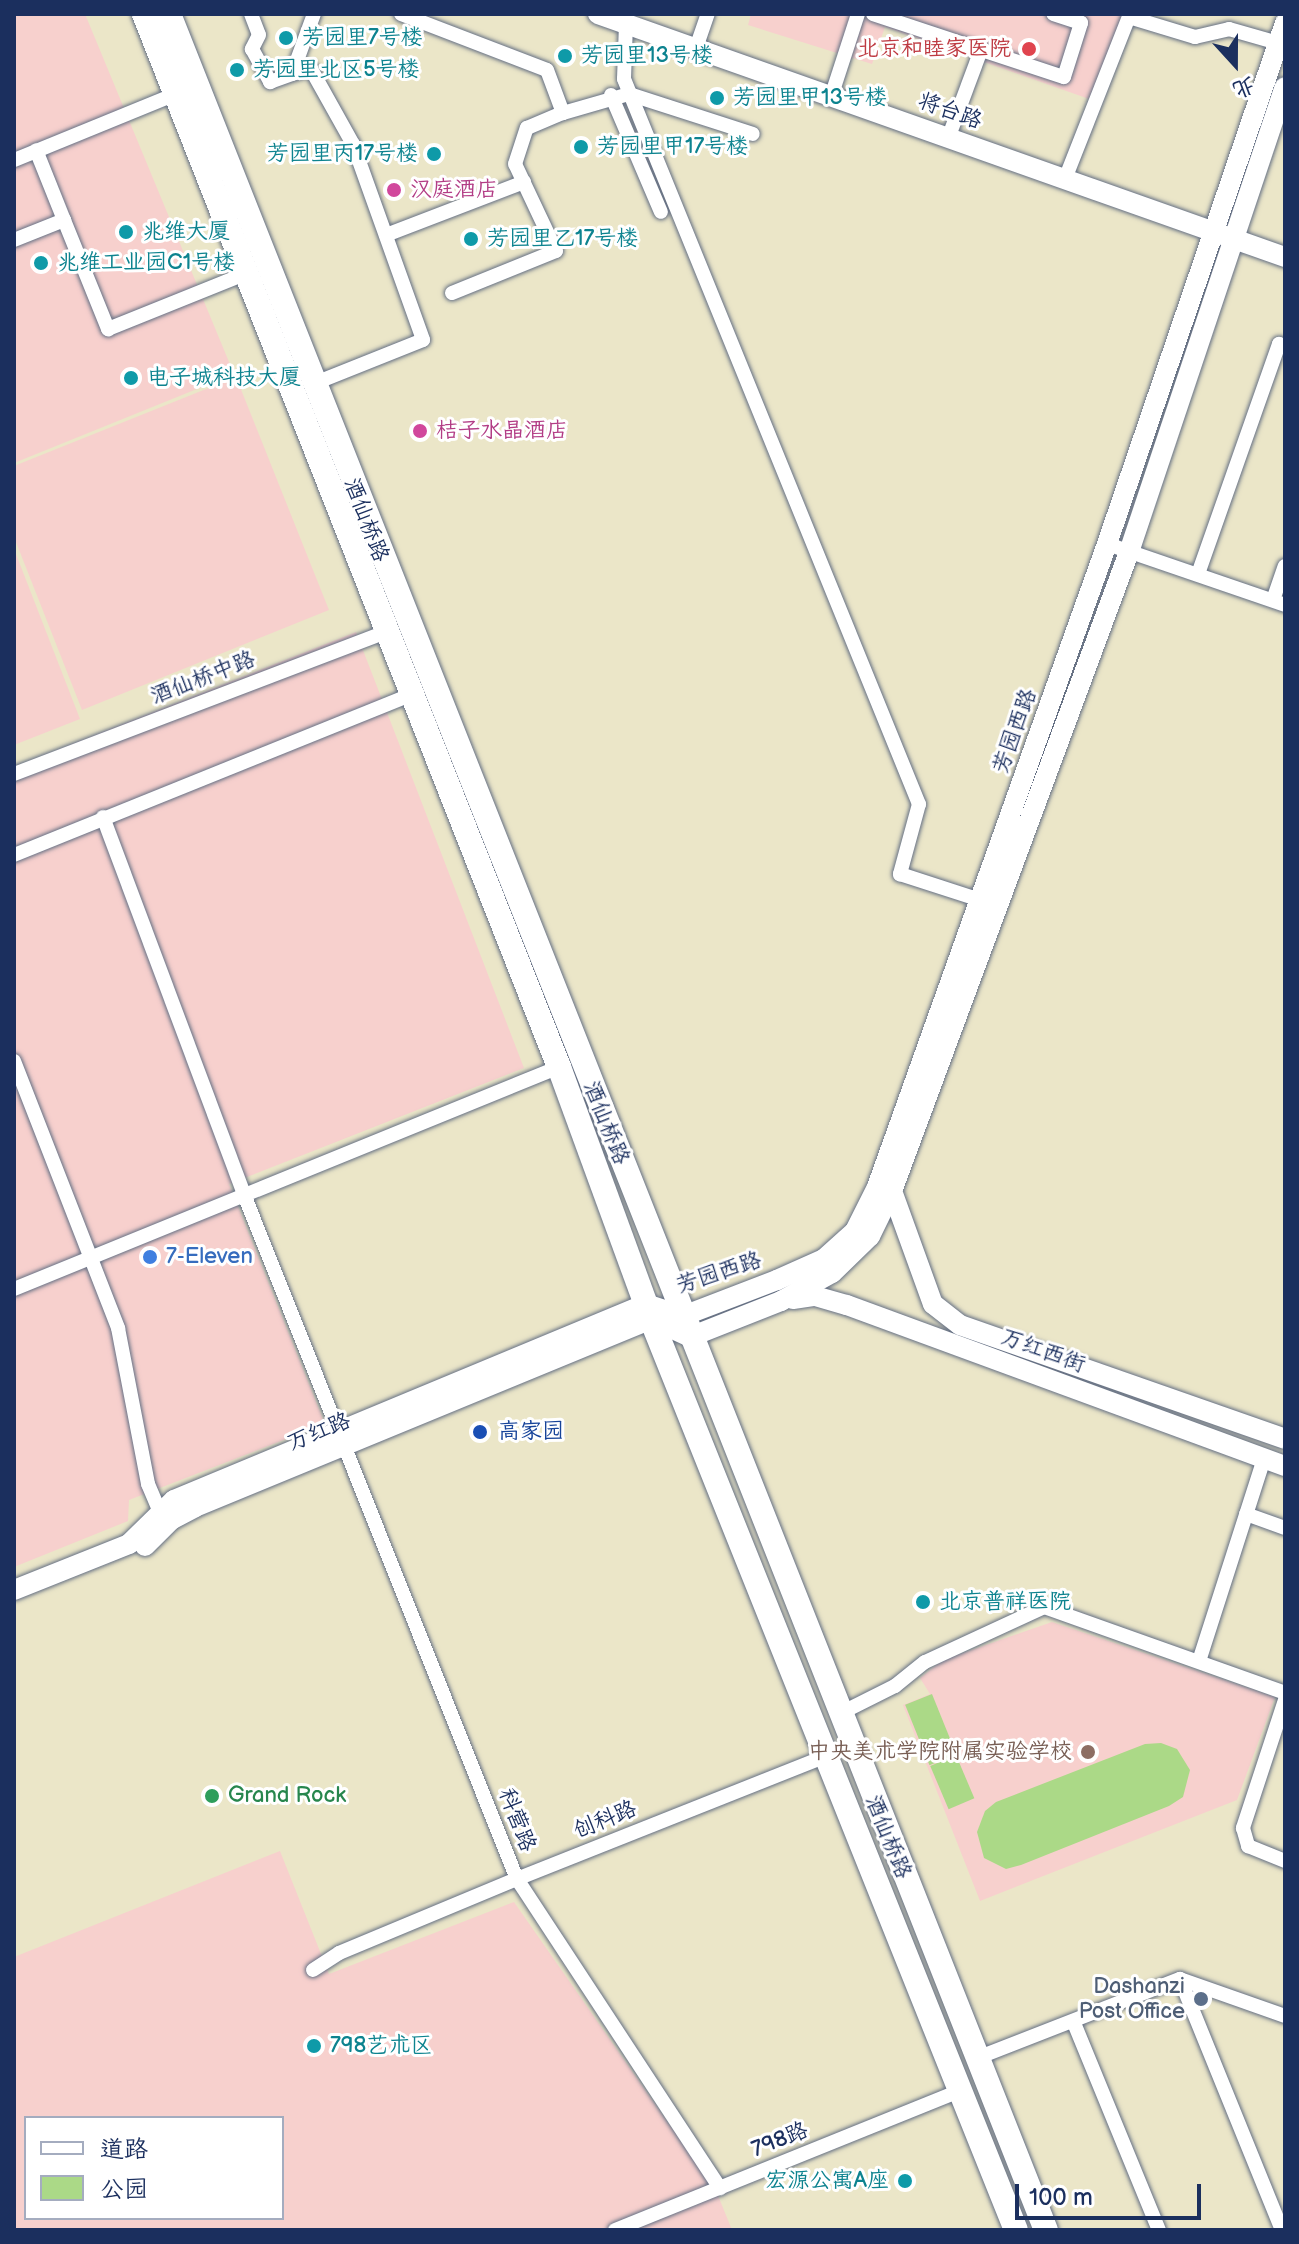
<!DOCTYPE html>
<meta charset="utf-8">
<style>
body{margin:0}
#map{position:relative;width:1299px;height:2244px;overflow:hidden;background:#ebe6c8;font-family:"Balsamiq Sans","LXGW WenKai TC",sans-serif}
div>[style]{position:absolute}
.built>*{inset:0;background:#f7d0cd}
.green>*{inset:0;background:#abd987;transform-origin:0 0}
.roads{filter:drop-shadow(0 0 2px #646f83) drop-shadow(0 0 2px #646f83)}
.street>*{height:14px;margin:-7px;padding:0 7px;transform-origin:7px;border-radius:7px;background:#fff}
.secondary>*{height:20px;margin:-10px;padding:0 10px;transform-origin:10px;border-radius:10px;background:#fff}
.primary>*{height:24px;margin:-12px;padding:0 12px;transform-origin:12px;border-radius:12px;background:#fff}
.dots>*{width:22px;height:22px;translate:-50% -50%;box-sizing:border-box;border:4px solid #fff;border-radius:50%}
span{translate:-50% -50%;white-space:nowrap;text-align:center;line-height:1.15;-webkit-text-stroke:6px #fff;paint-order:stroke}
.culture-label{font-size:22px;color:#0d838f}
.left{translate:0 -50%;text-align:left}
.right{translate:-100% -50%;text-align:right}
.health-label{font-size:22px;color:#be3a42}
.street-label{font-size:22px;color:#1b2f5e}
.hotel-label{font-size:22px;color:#b23c85}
.shop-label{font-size:22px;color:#366cbe}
.transit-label{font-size:22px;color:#164399}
.education-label{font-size:22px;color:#785e54}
.leisure-label{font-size:22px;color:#27864d}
.service-label{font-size:22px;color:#4e5e75}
.frame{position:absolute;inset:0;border:16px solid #1b2f5e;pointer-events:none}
.legend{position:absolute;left:24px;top:2116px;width:260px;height:104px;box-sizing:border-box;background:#fff;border:2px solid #a4acbf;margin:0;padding:10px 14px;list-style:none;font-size:24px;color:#1b2f5e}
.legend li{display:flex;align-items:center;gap:16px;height:40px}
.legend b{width:40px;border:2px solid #a4acbf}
.north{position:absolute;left:1195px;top:24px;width:80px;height:80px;-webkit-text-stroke:6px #fff;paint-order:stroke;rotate:159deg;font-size:22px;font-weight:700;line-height:32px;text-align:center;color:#1b2f5e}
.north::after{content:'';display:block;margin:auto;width:28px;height:36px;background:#1b2f5e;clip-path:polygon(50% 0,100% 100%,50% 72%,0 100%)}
.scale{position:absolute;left:1015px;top:2184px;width:186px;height:36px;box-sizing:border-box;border:4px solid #1b2f5e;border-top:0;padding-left:10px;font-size:24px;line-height:28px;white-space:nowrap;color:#1b2f5e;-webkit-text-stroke:6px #fff;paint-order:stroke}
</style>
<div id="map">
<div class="built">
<i style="clip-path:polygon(14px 14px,85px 14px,234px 374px,14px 463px)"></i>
<i style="clip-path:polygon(751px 14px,1125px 14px,1092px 100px,885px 27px,872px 64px,748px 25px)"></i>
<i style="clip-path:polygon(236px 377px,329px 610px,82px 710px,14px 537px,14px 466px)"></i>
<i style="clip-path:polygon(14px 549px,80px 719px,14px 745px)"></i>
<i style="clip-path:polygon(356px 632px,524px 1068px,229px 1184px,325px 1424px,129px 1500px,128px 1521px,14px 1567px,14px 767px)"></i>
<i style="clip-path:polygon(1052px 1622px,1275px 1697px,1237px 1800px,980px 1901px,903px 1705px,930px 1694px,920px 1678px,943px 1660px)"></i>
<i style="clip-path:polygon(evenodd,280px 1851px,329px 1974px,514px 1902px,717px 2193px,732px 2230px,14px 2230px,14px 1957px,280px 1851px,26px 2118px,282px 2118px,282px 2218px,26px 2218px,26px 2118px)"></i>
</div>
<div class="green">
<i style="left:932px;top:1694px;width:65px;height:29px;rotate:68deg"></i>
<i style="clip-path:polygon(1161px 1743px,1177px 1749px,1190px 1770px,1183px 1797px,1169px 1806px,1021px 1865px,1006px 1869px,984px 1858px,977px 1832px,985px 1811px,996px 1802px,1145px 1744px)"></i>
<i style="left:956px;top:1755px;width:47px;height:28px;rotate:67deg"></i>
</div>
<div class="roads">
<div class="street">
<i style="left:251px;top:14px;width:22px;rotate:69deg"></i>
<i style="left:259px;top:35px;width:16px;rotate:117deg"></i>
<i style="left:252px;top:49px;width:38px;rotate:61deg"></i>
<i style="left:270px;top:82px;width:23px;rotate:-20deg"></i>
<i style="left:292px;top:74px;width:64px;rotate:-69.9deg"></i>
<i style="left:401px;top:14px;width:156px;rotate:21deg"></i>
<i style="left:547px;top:70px;width:46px;rotate:69.6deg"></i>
<i style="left:563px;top:113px;width:69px;rotate:-16.1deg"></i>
<i style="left:629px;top:94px;width:130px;rotate:17.9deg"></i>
<i style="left:873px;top:14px;width:201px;rotate:18.3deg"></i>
<i style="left:1064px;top:77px;width:57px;rotate:-72.5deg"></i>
<i style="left:1081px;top:23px;width:29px;rotate:-162deg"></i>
<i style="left:1129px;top:17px;width:69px;rotate:16.9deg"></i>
<i style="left:1195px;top:37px;width:35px;rotate:-13deg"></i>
<i style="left:1229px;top:29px;width:51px;rotate:15.9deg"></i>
<i style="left:626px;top:24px;width:55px;rotate:92.1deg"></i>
<i style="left:624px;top:79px;width:783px;rotate:67.86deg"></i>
<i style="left:919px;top:804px;width:73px;rotate:105.2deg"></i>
<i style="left:900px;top:874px;width:84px;rotate:18deg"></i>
<i style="left:696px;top:48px;width:36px;rotate:-71deg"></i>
<i style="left:292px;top:74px;width:20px;rotate:-15deg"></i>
<i style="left:311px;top:69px;width:86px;rotate:60.8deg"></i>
<i style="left:353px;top:144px;width:208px;rotate:70.3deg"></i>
<i style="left:423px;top:340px;width:118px;rotate:158.2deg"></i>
<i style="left:832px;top:94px;width:84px;rotate:-72deg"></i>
<i style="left:611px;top:95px;width:127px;rotate:66.9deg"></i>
<i style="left:949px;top:136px;width:92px;rotate:-69.6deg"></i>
<i style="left:14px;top:160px;width:175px;rotate:-22.2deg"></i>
<i style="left:1065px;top:179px;width:177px;rotate:-68.5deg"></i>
<i style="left:64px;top:220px;width:118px;rotate:68deg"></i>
<i style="left:108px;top:329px;width:150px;rotate:-21.9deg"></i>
<i style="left:386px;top:235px;width:148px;rotate:-21deg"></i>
<i style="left:14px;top:240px;width:54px;rotate:-21.8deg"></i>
<i style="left:64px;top:220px;width:75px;rotate:-111.8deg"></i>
<i style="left:452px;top:293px;width:112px;rotate:-22deg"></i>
<i style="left:556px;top:251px;width:96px;rotate:-115.2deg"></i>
<i style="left:515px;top:164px;width:38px;rotate:-72deg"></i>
<i style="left:527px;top:128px;width:39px;rotate:-23deg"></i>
<i style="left:1107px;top:544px;width:188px;rotate:18.9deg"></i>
<i style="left:1198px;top:574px;width:244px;rotate:-70.6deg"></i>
<i style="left:1279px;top:344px;width:6px;rotate:18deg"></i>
<i style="left:1273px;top:600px;width:36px;rotate:-71deg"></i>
<i style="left:14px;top:774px;width:404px;rotate:-20.9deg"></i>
<i style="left:103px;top:817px;width:400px;rotate:69.5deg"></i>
<i style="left:243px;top:1192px;width:740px;rotate:68.26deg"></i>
<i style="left:517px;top:1879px;width:370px;rotate:56.7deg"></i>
<i style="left:14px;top:855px;width:427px;rotate:-22deg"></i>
<i style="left:14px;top:1061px;width:287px;rotate:68.7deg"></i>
<i style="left:118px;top:1328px;width:159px;rotate:79.1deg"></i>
<i style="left:148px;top:1484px;width:28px;rotate:67deg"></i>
<i style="left:14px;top:1289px;width:588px;rotate:-22.16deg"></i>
<i style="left:1246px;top:1514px;width:41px;rotate:19.7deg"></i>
<i style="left:1200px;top:1658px;width:209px;rotate:-72.2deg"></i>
<i style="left:1285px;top:1700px;width:135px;rotate:108.2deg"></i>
<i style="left:1243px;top:1828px;width:19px;rotate:74deg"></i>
<i style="left:1248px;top:1846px;width:40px;rotate:22deg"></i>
<i style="left:839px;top:1714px;width:63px;rotate:-26.6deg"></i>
<i style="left:895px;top:1686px;width:38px;rotate:-39deg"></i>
<i style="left:925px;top:1662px;width:131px;rotate:-24.8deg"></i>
<i style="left:1044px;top:1607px;width:256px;rotate:19.6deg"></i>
<i style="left:313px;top:1970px;width:31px;rotate:-33deg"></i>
<i style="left:339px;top:1953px;width:193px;rotate:-22.6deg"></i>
<i style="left:517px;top:1879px;width:336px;rotate:-21.7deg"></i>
<i style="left:1180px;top:1979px;width:271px;rotate:67.9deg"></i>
<i style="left:1074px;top:2023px;width:224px;rotate:67.7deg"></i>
<i style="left:977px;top:2058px;width:218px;rotate:-21.3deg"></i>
<i style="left:1180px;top:1979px;width:111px;rotate:19.4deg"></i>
<i style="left:615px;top:2230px;width:373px;rotate:-22deg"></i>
</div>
<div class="secondary">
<i style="left:598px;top:14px;width:729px;rotate:19.48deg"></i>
<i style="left:892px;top:1191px;width:120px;rotate:70.1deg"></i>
<i style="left:933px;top:1304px;width:34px;rotate:38deg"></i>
<i style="left:960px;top:1325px;width:344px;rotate:19.3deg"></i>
<i style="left:793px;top:1299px;width:22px;rotate:-8deg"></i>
<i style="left:815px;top:1296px;width:33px;rotate:16deg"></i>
<i style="left:847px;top:1305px;width:467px;rotate:20.2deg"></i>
<i style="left:145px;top:1546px;width:37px;rotate:-45deg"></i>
<i style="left:171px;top:1520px;width:27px;rotate:-28deg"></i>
<i style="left:195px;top:1507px;width:493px;rotate:-22.4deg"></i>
<i style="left:651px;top:1319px;width:43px;rotate:24.8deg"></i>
<i style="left:690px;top:1337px;width:98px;rotate:-21.6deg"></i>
<i style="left:781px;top:1301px;width:58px;rotate:-28.8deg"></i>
<i style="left:832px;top:1273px;width:53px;rotate:-44.2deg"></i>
<i style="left:870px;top:1236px;width:50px;rotate:-63.9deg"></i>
<i style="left:892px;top:1191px;width:682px;rotate:-69.65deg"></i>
<i style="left:1129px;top:552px;width:490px;rotate:-71.5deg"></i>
<i style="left:14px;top:1590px;width:124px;rotate:-21.8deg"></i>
<i style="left:129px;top:1544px;width:63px;rotate:-44.4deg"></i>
<i style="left:174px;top:1500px;width:511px;rotate:-22.55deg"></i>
<i style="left:646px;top:1304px;width:39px;rotate:18deg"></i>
<i style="left:683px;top:1316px;width:101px;rotate:-21deg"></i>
<i style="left:777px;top:1280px;width:51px;rotate:-24.1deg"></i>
<i style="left:824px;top:1259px;width:42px;rotate:-42.1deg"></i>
<i style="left:855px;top:1231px;width:49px;rotate:-63.4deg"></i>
<i style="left:877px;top:1187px;width:683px;rotate:-70.32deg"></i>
<i style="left:1107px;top:544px;width:551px;rotate:-71.14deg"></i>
</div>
<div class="primary">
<i style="left:144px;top:14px;width:1132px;rotate:68.49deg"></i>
<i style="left:559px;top:1067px;width:268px;rotate:69.9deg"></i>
<i style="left:651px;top:1319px;width:981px;rotate:68.17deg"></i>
<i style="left:169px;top:14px;width:2383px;rotate:68.41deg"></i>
</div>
</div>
<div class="dots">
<i style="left:286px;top:38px;background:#0f9aa8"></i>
<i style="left:1029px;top:49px;background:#e0444e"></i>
<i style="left:565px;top:56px;background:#0f9aa8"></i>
<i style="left:237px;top:70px;background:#0f9aa8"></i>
<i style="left:717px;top:98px;background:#0f9aa8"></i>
<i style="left:581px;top:147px;background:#0f9aa8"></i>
<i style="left:434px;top:154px;background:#0f9aa8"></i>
<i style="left:394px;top:190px;background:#d1479c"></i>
<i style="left:126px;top:232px;background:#0f9aa8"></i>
<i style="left:471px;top:239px;background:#0f9aa8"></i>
<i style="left:41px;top:263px;background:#0f9aa8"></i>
<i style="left:131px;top:378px;background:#0f9aa8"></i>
<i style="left:420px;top:431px;background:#d1479c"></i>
<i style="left:150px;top:1257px;background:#3f7fe0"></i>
<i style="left:480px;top:1432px;background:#1a4fb4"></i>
<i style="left:923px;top:1602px;background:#0f9aa8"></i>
<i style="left:1088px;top:1752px;background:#8d6e63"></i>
<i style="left:212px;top:1796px;background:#2e9e5b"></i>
<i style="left:1201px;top:1999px;background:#5c6f8a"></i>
<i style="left:314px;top:2046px;background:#0f9aa8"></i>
<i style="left:905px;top:2181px;background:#0f9aa8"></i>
</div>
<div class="culture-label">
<span class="left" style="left:302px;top:38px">芳园里7号楼</span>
<span class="left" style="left:581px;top:56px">芳园里13号楼</span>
<span class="left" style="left:253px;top:70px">芳园里北区5号楼</span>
<span class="left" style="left:733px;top:98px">芳园里甲13号楼</span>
<span class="left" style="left:597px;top:147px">芳园里甲17号楼</span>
<span class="right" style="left:418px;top:154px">芳园里丙17号楼</span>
<span class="left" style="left:142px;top:232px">兆维大厦</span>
<span class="left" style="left:487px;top:239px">芳园里乙17号楼</span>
<span class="left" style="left:57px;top:263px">兆维工业园C1号楼</span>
<span class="left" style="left:147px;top:378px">电子城科技大厦</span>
<span class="left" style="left:939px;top:1602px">北京普祥医院</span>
<span class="left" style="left:330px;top:2046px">798艺术区</span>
<span class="right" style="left:889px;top:2181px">宏源公寓A座</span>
</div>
<div class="health-label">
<span class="right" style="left:1011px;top:49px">北京和睦家医院</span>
</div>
<div class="street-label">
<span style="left:950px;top:111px;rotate:20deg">将台路</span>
<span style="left:366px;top:520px;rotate:69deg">酒仙桥路</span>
<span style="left:203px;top:678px;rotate:-21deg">酒仙桥中路</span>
<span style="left:1015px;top:731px;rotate:-70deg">芳园西路</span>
<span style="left:606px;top:1123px;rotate:68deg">酒仙桥路</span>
<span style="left:719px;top:1273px;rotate:-18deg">芳园西路</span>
<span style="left:1043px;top:1351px;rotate:20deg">万红西街</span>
<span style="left:319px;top:1432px;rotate:-22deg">万红路</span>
<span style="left:517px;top:1820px;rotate:69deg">科营路</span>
<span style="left:605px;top:1820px;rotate:-22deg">创科路</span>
<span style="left:888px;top:1837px;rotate:68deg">酒仙桥路</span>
<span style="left:780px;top:2140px;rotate:-22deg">798路</span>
</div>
<div class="hotel-label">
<span class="left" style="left:410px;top:190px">汉庭酒店</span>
<span class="left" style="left:436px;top:431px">桔子水晶酒店</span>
</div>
<div class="shop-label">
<span class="left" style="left:166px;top:1257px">7-Eleven</span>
</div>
<div class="transit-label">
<span class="left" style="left:498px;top:1432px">高家园</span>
</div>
<div class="education-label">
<span class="right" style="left:1072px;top:1752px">中央美术学院附属实验学校</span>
</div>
<div class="leisure-label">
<span class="left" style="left:228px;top:1796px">Grand Rock</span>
</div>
<div class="service-label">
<span class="right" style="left:1185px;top:1999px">Dashanzi<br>Post Office</span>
</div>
<div class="frame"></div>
<ul class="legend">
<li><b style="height:10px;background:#fff"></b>道路</li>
<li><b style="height:22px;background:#abd987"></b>公园</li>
</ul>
<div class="north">北</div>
<div class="scale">100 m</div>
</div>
